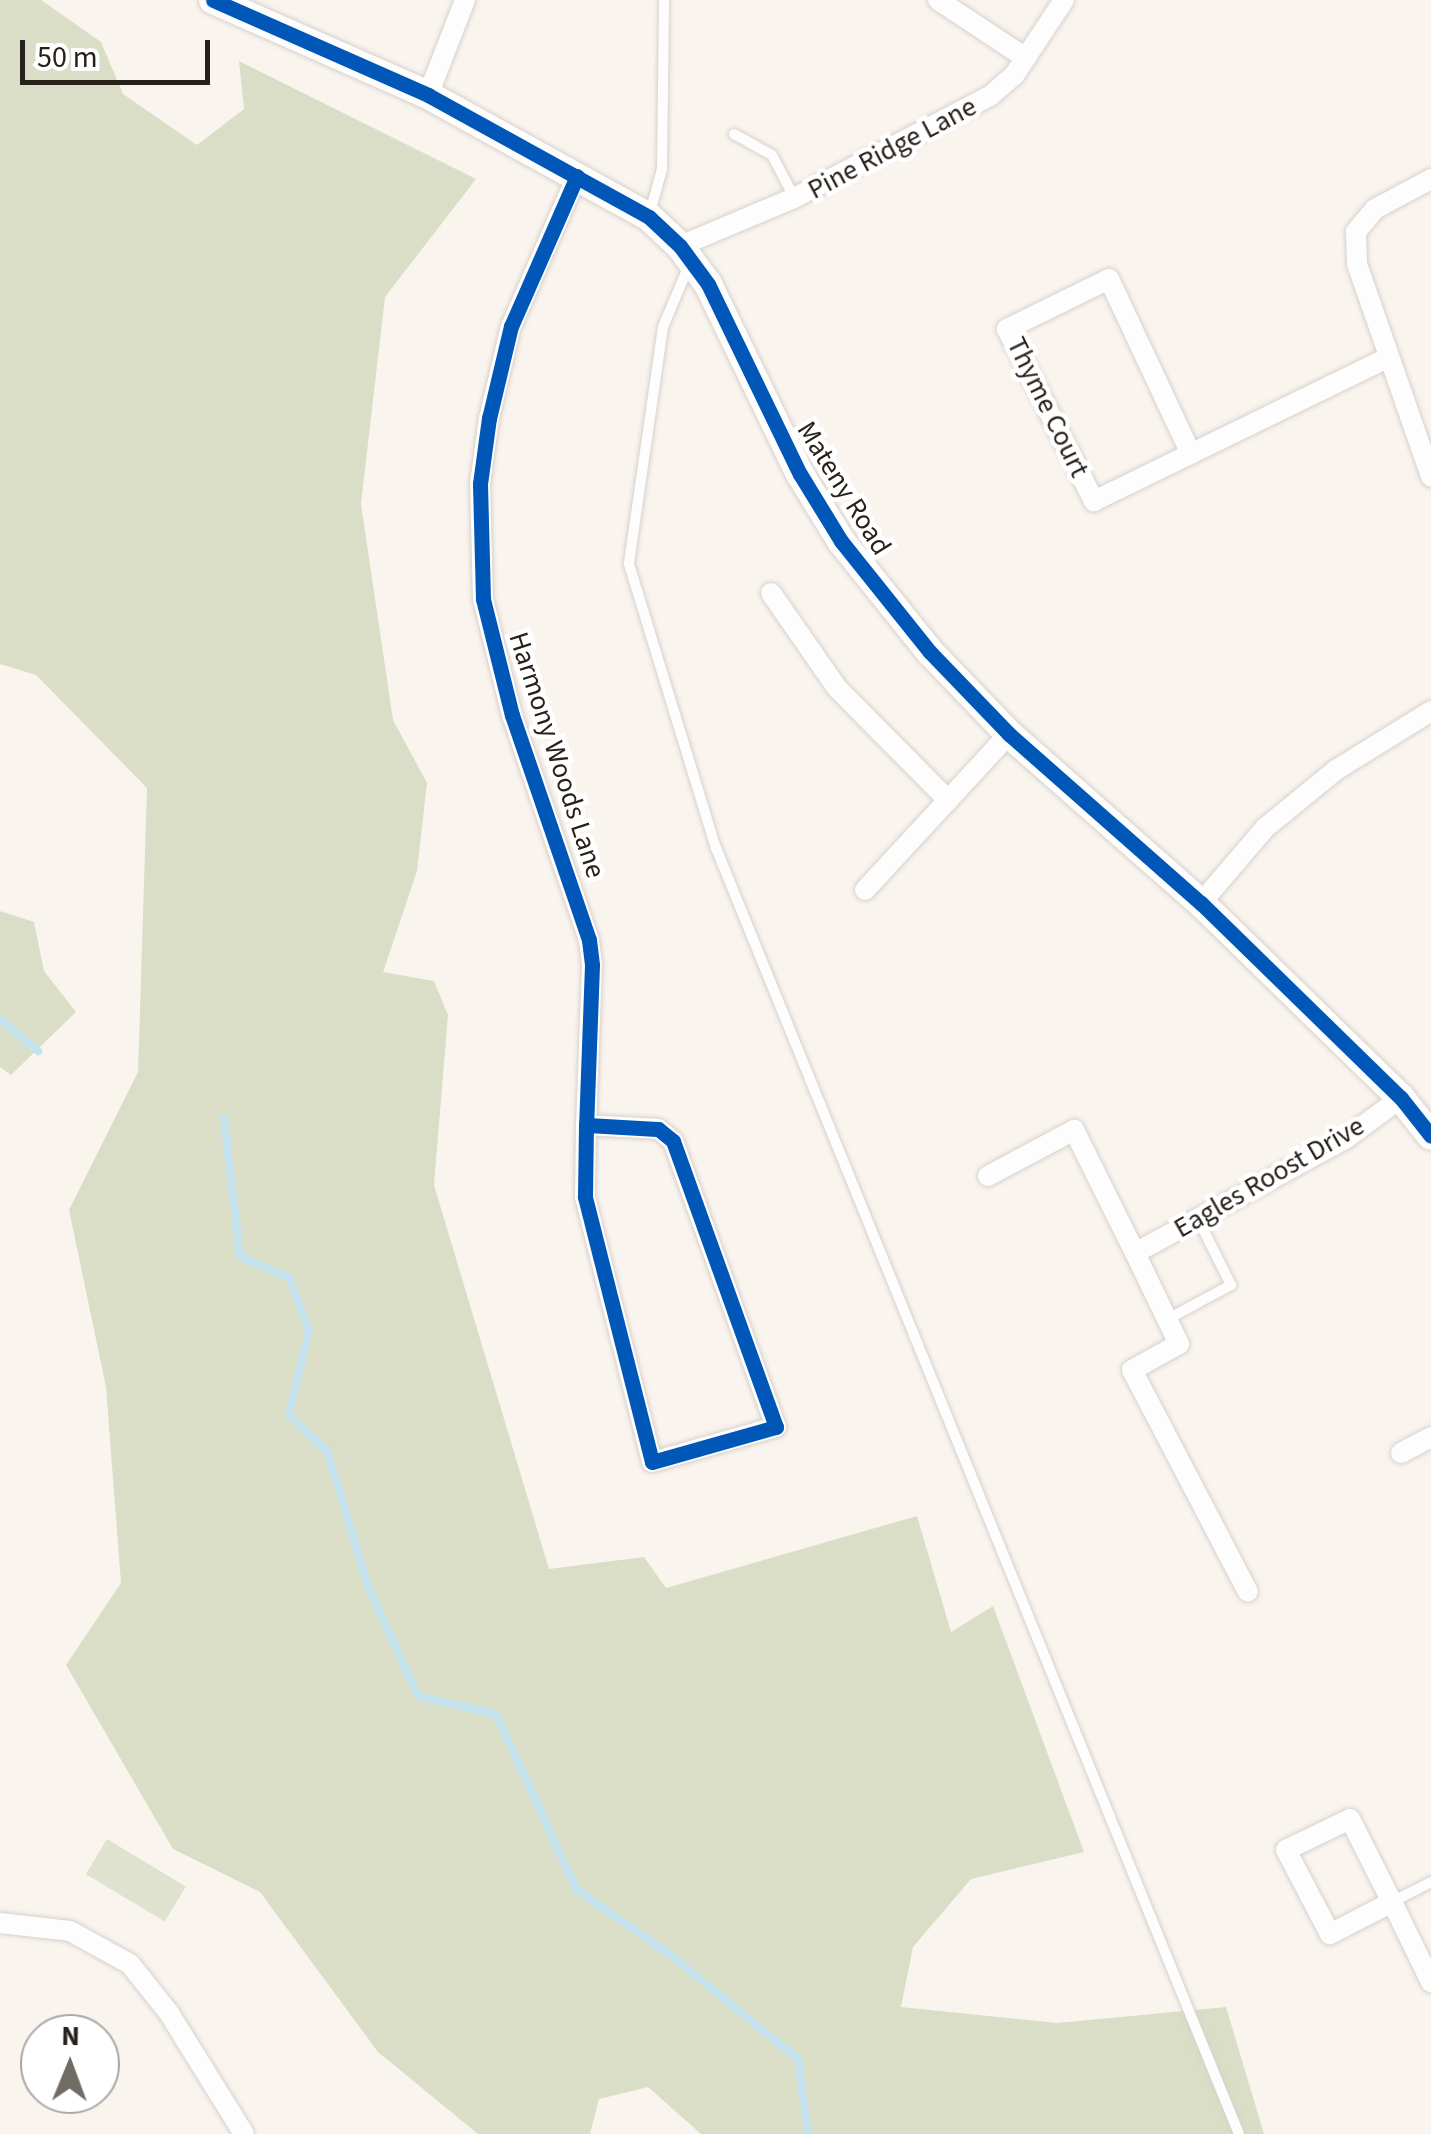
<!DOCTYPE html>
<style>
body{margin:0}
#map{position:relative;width:1431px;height:2134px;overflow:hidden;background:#faf4ef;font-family:"Source Sans 3",sans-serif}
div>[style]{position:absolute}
.green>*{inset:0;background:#dfe2cf;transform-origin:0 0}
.forest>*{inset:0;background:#dadec6}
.stream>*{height:8px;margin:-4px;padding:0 4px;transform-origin:4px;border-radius:4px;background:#c4e3ee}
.roads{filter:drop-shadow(0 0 2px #d7d1cc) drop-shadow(0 0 2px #d7d1cc)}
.service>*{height:10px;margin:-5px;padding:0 5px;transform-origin:5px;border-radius:5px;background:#fefdfd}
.minor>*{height:20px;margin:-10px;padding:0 10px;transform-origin:10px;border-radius:10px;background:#fefdfd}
.tertiary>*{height:28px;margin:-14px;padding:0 14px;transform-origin:14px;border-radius:14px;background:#fefdfd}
.cycleway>*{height:15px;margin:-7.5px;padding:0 7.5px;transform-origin:7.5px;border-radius:7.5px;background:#0057b8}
span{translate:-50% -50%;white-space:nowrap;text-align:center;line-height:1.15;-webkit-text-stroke:9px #fff;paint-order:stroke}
.street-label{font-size:28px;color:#27211c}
.north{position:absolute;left:20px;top:2014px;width:100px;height:100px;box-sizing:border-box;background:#fff;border:2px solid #a9a6a4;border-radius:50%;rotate:1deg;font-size:28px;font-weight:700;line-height:40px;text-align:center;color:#27211c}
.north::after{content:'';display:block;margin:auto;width:35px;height:45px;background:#716b66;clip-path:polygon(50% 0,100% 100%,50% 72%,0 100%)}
.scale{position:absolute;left:20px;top:40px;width:190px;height:45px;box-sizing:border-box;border:5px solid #27211c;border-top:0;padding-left:12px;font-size:30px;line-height:35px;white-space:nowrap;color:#27211c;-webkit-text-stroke:8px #fff;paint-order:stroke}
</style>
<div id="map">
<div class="green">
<i style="left:107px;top:1839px;width:92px;height:41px;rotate:31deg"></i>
</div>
<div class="forest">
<i style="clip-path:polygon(0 0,41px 0,101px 42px,123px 94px,197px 145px,244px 109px,239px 61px,476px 179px,385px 297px,361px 504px,393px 720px,427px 783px,417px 871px,383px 972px,434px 981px,448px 1015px,434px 1185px,549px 1569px,644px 1557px,666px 1588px,917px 1516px,951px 1632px,993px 1606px,1084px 1852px,971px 1879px,913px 1947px,901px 2007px,1057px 2023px,1226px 2007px,1264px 2134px,701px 2134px,648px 2087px,599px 2099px,590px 2134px,478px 2134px,378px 2052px,260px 1892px,173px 1849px,66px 1665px,121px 1583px,106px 1387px,69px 1210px,138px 1072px,147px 788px,36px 675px,0 664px)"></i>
<i style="clip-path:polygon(0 911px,34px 922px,44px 971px,76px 1012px,11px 1075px,0 1067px)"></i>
</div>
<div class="stream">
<i style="left:0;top:1019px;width:50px;rotate:40.1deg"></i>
<i style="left:224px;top:1119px;width:138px;rotate:83.3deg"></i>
<i style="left:240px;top:1256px;width:54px;rotate:24.2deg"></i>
<i style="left:289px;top:1278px;width:56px;rotate:69deg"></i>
<i style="left:309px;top:1330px;width:87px;rotate:103.2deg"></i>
<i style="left:289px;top:1415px;width:54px;rotate:44.3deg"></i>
<i style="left:328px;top:1453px;width:139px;rotate:73.3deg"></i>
<i style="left:368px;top:1586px;width:121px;rotate:65.6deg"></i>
<i style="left:418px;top:1696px;width:80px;rotate:13deg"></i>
<i style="left:496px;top:1714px;width:192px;rotate:65.4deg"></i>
<i style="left:576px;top:1889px;width:117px;rotate:34.9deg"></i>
<i style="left:672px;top:1956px;width:163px;rotate:39.3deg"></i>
<i style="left:798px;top:2059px;width:76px;rotate:82.4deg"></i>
</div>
<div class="roads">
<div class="service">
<i style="left:734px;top:134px;width:43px;rotate:28.9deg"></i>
<i style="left:772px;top:155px;width:47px;rotate:62.4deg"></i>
<i style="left:649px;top:216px;width:49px;rotate:-74.5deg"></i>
<i style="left:662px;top:169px;width:169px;rotate:-89.3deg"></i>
<i style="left:690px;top:263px;width:69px;rotate:112.9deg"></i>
<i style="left:663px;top:327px;width:239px;rotate:98.2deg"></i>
<i style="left:629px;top:564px;width:297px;rotate:73deg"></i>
<i style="left:716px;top:848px;width:1388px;rotate:67.87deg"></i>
<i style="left:1168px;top:1319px;width:72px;rotate:-28.4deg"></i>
<i style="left:1231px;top:1285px;width:74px;rotate:-116.6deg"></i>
<i style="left:1392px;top:1902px;width:44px;rotate:-27.1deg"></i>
</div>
<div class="minor">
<i style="left:938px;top:0;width:105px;rotate:33.4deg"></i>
<i style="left:428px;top:95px;width:102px;rotate:-68.7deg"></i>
<i style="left:577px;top:176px;width:164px;rotate:113.7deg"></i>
<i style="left:511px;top:326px;width:95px;rotate:103.4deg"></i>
<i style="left:489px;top:418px;width:67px;rotate:97.8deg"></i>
<i style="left:480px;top:484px;width:115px;rotate:88.5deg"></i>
<i style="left:483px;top:599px;width:120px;rotate:76deg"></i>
<i style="left:512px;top:715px;width:238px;rotate:71.1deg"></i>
<i style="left:589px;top:940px;width:25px;rotate:83deg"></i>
<i style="left:592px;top:965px;width:160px;rotate:92.1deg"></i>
<i style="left:586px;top:1125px;width:72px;rotate:90.8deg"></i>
<i style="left:585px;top:1197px;width:273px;rotate:75.8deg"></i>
<i style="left:652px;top:1462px;width:129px;rotate:-15.8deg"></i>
<i style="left:776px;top:1427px;width:304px;rotate:-109.8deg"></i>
<i style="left:673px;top:1141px;width:19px;rotate:-141deg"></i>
<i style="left:658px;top:1129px;width:72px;rotate:-176.8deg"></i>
<i style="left:1431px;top:179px;width:64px;rotate:151.8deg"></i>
<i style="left:1375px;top:209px;width:30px;rotate:130deg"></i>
<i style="left:1356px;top:232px;width:32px;rotate:88deg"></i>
<i style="left:1357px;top:264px;width:225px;rotate:70.8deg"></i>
<i style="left:680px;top:246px;width:124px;rotate:-22.8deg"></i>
<i style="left:794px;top:198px;width:221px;rotate:-27.5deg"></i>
<i style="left:990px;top:96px;width:33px;rotate:-41deg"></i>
<i style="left:1015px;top:74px;width:89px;rotate:-56.5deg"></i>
<i style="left:1191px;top:454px;width:193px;rotate:-115.1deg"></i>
<i style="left:1109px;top:279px;width:114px;rotate:153.9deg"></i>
<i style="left:1007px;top:329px;width:193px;rotate:63.2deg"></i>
<i style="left:1094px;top:501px;width:326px;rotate:-26deg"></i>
<i style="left:771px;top:593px;width:116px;rotate:55.2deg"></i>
<i style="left:837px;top:688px;width:158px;rotate:45.3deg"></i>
<i style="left:865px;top:890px;width:212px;rotate:-47.3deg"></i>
<i style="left:1201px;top:903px;width:99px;rotate:-49.5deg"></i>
<i style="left:1265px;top:828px;width:92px;rotate:-39.2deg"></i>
<i style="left:1336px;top:770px;width:112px;rotate:-31.8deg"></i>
<i style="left:988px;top:1176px;width:98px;rotate:-28.1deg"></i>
<i style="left:1074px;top:1130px;width:137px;rotate:63.6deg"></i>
<i style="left:1135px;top:1253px;width:239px;rotate:-28.5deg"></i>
<i style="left:1345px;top:1139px;width:69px;rotate:-36.2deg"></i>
<i style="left:1135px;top:1253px;width:101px;rotate:64.2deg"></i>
<i style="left:1179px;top:1344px;width:54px;rotate:151deg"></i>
<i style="left:1132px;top:1370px;width:250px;rotate:62.4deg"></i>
<i style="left:1401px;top:1453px;width:34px;rotate:-28deg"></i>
<i style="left:1392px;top:1902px;width:70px;rotate:152.7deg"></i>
<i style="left:1330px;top:1934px;width:95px;rotate:-117.6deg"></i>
<i style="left:1286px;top:1850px;width:71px;rotate:-25.8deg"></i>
<i style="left:1350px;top:1819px;width:93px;rotate:63.2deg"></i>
<i style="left:1392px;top:1902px;width:89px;rotate:64deg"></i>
<i style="left:0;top:1923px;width:70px;rotate:6.5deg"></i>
<i style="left:70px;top:1931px;width:68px;rotate:28.8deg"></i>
<i style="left:130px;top:1964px;width:63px;rotate:51.5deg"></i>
<i style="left:169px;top:2013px;width:142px;rotate:58.2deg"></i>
</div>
<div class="tertiary">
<i style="left:213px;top:0;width:235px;rotate:23.8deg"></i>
<i style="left:428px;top:95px;width:252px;rotate:28.9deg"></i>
<i style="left:649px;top:217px;width:42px;rotate:43.1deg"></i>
<i style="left:680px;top:246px;width:47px;rotate:53.6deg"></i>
<i style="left:708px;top:284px;width:211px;rotate:64.2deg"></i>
<i style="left:800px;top:474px;width:79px;rotate:58.5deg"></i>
<i style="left:841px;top:541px;width:142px;rotate:51.3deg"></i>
<i style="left:930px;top:652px;width:114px;rotate:46.1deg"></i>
<i style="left:1009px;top:734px;width:256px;rotate:41.4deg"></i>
<i style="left:1201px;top:903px;width:279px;rotate:44.3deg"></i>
<i style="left:1401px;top:1098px;width:48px;rotate:51.7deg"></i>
</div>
</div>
<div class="cycleway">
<i style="left:213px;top:0;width:235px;rotate:23.8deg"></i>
<i style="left:428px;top:95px;width:252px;rotate:28.9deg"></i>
<i style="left:649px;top:217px;width:42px;rotate:43.1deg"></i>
<i style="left:680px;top:246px;width:47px;rotate:53.6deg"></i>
<i style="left:708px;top:284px;width:211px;rotate:64.2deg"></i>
<i style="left:800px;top:474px;width:79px;rotate:58.5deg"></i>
<i style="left:841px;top:541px;width:142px;rotate:51.3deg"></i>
<i style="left:930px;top:652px;width:114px;rotate:46.1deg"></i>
<i style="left:1009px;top:734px;width:256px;rotate:41.4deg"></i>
<i style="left:1201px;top:903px;width:279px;rotate:44.3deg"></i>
<i style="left:1401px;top:1098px;width:48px;rotate:51.7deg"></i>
<i style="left:577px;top:176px;width:164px;rotate:113.7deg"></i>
<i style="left:511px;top:326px;width:95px;rotate:103.4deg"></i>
<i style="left:489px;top:418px;width:67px;rotate:97.8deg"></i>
<i style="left:480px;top:484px;width:115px;rotate:88.5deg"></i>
<i style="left:483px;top:599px;width:120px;rotate:76deg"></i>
<i style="left:512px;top:715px;width:238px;rotate:71.1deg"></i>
<i style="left:589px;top:940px;width:25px;rotate:83deg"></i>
<i style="left:592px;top:965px;width:160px;rotate:92.1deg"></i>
<i style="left:586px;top:1125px;width:72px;rotate:90.8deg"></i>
<i style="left:585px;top:1197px;width:273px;rotate:75.8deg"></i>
<i style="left:652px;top:1462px;width:129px;rotate:-15.8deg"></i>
<i style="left:776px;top:1427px;width:304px;rotate:-109.8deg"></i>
<i style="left:673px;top:1141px;width:19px;rotate:-141deg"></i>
<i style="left:658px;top:1129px;width:72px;rotate:-176.8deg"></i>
</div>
<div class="street-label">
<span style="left:892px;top:148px;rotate:-28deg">Pine Ridge Lane</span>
<span style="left:1048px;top:407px;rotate:64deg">Thyme Court</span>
<span style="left:844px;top:488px;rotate:58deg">Mateny Road</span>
<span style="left:557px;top:755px;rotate:72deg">Harmony Woods Lane</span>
<span style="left:1269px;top:1177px;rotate:-30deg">Eagles Roost Drive</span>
</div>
<div class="north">N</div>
<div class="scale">50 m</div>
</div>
